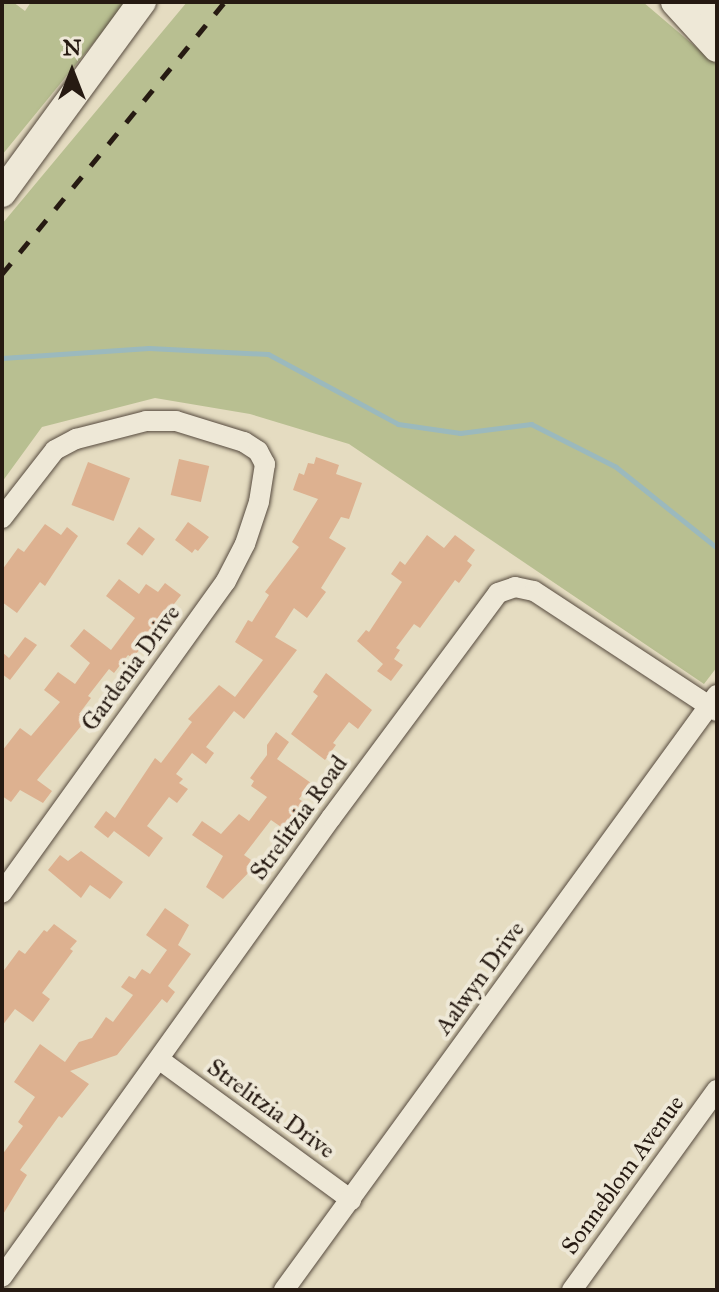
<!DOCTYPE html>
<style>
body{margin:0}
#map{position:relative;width:719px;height:1292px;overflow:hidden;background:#e5dcc1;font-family:"IM FELL Great Primer",serif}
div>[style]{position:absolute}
.green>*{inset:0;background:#b8bf91}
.stream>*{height:5px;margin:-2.5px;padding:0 2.5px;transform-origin:2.5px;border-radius:2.5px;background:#9bb9bd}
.building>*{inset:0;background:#ddb190;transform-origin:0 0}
.roads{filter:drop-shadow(0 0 2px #564a3e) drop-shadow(0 0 2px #564a3e)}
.street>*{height:20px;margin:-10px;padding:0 10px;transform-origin:10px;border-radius:10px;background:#eee8d7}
.secondary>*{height:28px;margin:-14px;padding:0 14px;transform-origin:14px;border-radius:14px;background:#eee8d7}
.rail>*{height:5px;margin-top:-2.5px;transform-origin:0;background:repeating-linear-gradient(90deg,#261a12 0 14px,transparent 0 28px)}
span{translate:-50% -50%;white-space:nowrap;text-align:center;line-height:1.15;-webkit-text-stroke:8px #eee8d7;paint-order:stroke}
.street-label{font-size:24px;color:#261a12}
.frame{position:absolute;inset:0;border:4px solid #261a12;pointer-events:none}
.north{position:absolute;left:32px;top:32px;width:80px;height:80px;-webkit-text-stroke:6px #eee8d7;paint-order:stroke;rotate:0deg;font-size:22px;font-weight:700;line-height:32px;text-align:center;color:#261a12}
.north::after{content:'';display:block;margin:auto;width:28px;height:36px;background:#261a12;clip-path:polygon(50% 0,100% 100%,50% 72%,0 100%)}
</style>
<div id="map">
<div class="green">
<i style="clip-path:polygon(2px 2px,13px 2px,25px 11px,31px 2px,127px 2px,2px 155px)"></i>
<i style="clip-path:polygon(187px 2px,643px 2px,717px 65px,717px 667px,704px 684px,349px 444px,250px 414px,155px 398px,42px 427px,2px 482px,2px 224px)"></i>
</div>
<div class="stream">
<i style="left:2px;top:358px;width:147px;rotate:-3.9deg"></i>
<i style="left:149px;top:348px;width:119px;rotate:2.9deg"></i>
<i style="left:268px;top:354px;width:148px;rotate:28.3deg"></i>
<i style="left:398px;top:424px;width:63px;rotate:8.3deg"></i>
<i style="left:460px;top:433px;width:72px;rotate:-7.2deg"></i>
<i style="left:531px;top:424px;width:95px;rotate:26.8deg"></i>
<i style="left:616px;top:467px;width:129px;rotate:38.7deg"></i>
</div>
<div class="building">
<i style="clip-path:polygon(316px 457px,339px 465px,336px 474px,362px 483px,349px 519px,341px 517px,329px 538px,346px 548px,321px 588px,326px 592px,307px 618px,294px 608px,275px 637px,297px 650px,244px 719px,234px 711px,206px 747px,214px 753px,206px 764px,192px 753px,176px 774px,183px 779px,179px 783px,188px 789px,177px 803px,169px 797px,147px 826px,163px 838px,149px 857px,114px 831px,108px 838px,94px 827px,106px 811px,115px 818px,155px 758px,161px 763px,192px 722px,188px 719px,219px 685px,235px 697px,263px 660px,235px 642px,248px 620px,252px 622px,269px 595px,265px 592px,299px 547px,292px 542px,318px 499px,293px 490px,299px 473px,304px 475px,308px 463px,314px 464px)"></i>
<i style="left:179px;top:459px;width:31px;height:37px;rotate:13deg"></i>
<i style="left:88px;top:462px;width:45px;height:46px;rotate:21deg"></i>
<i style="clip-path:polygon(188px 522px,209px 537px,198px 551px,195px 549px,192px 553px,175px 540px)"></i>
<i style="clip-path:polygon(45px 524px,61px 535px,67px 527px,78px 536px,45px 586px,40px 582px,17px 613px,2px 602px,2px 570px,18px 548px,24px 552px)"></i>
<i style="left:139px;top:527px;width:20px;height:21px;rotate:37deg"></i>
<i style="clip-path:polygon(427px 535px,444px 548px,455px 535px,475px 550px,467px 561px,472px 565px,459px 583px,455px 580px,420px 628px,414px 624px,396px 648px,400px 650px,394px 659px,403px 665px,391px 681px,377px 671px,383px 664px,357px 641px,366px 630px,369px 632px,402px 582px,391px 574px,400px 561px,405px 565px)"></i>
<i style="clip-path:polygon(119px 579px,139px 594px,146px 584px,158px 592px,165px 583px,181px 595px,133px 658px,128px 655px,114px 673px,109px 669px,88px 696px,91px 698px,79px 714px,86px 720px,37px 780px,52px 791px,43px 803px,20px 790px,11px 802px,2px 796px,2px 751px,20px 728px,31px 736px,60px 702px,44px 690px,58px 672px,75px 684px,90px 663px,70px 646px,84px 629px,111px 650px,135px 618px,106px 596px)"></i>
<i style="clip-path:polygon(25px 637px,37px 645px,10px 680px,2px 674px,2px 652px,9px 658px)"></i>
<i style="clip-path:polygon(326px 673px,372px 710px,358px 729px,349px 722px,333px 743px,336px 745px,325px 760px,291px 734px,318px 696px,313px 692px)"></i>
<i style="clip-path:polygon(276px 732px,289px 742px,277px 759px,311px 783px,299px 799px,305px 803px,284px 829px,271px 820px,244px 855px,257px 864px,223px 899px,206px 887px,223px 856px,192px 835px,202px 821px,221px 834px,239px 814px,249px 821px,267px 797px,251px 786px,254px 781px,250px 778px,267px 755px,267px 745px)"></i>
<i style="clip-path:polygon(81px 851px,123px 882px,110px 899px,90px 885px,81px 898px,48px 870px,60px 855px,68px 861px)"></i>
<i style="clip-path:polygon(165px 908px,189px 925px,178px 945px,191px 954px,168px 986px,175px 992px,167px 1003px,162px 999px,117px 1055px,70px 1071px,89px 1084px,62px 1118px,59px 1116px,20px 1170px,27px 1175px,2px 1216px,2px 1155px,23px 1126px,18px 1122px,35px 1097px,14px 1082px,40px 1044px,65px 1062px,79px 1042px,92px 1038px,106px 1017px,113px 1022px,133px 995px,121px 987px,129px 976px,135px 979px,142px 969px,150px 974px,167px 950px,146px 935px)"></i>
<i style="clip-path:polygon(54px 924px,77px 941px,70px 949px,73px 951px,42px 993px,50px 999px,33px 1022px,15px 1009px,2px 1026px,2px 973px,19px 950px,25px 954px,44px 930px,47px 932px)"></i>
</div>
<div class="roads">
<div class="street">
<i style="left:2px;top:518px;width:86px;rotate:-52.1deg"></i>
<i style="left:55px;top:450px;width:24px;rotate:-28deg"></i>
<i style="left:76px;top:439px;width:72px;rotate:-14.4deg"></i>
<i style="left:146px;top:421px;width:30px"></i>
<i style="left:176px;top:421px;width:71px;rotate:17.2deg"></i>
<i style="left:244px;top:442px;width:17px;rotate:33deg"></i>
<i style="left:258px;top:451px;width:15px;rotate:62deg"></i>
<i style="left:265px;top:464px;width:38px;rotate:99deg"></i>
<i style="left:259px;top:502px;width:44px;rotate:108.4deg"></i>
<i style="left:245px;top:544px;width:42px;rotate:117.2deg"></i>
<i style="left:226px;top:581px;width:384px;rotate:125.7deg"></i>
<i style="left:160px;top:1060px;width:237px;rotate:36.2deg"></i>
<i style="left:2px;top:1277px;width:565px;rotate:-54.37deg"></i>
<i style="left:331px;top:818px;width:280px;rotate:-53.4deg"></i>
<i style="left:498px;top:593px;width:18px;rotate:-19deg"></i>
<i style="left:515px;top:587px;width:19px;rotate:12deg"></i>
<i style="left:534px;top:591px;width:219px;rotate:33.3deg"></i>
<i style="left:284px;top:1290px;width:736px;rotate:-53.96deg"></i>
<i style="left:572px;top:1290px;width:247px;rotate:-54.1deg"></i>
</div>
<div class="secondary">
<i style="left:675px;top:2px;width:62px;rotate:47.6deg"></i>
<i style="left:708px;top:2px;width:14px;rotate:51deg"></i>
<i style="left:2px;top:193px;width:237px;rotate:-53.8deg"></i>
</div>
</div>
<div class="rail">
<i style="left:2px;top:274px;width:352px;rotate:-50.7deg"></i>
</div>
<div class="street-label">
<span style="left:131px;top:668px;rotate:-54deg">Gardenia Drive</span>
<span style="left:299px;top:818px;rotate:-54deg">Strelitzia Road</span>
<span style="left:480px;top:978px;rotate:-54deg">Aalwyn Drive</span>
<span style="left:271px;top:1109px;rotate:36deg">Strelitzia Drive</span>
<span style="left:623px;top:1175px;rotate:-54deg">Sonneblom Avenue</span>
</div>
<div class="frame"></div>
<div class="north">N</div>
</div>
